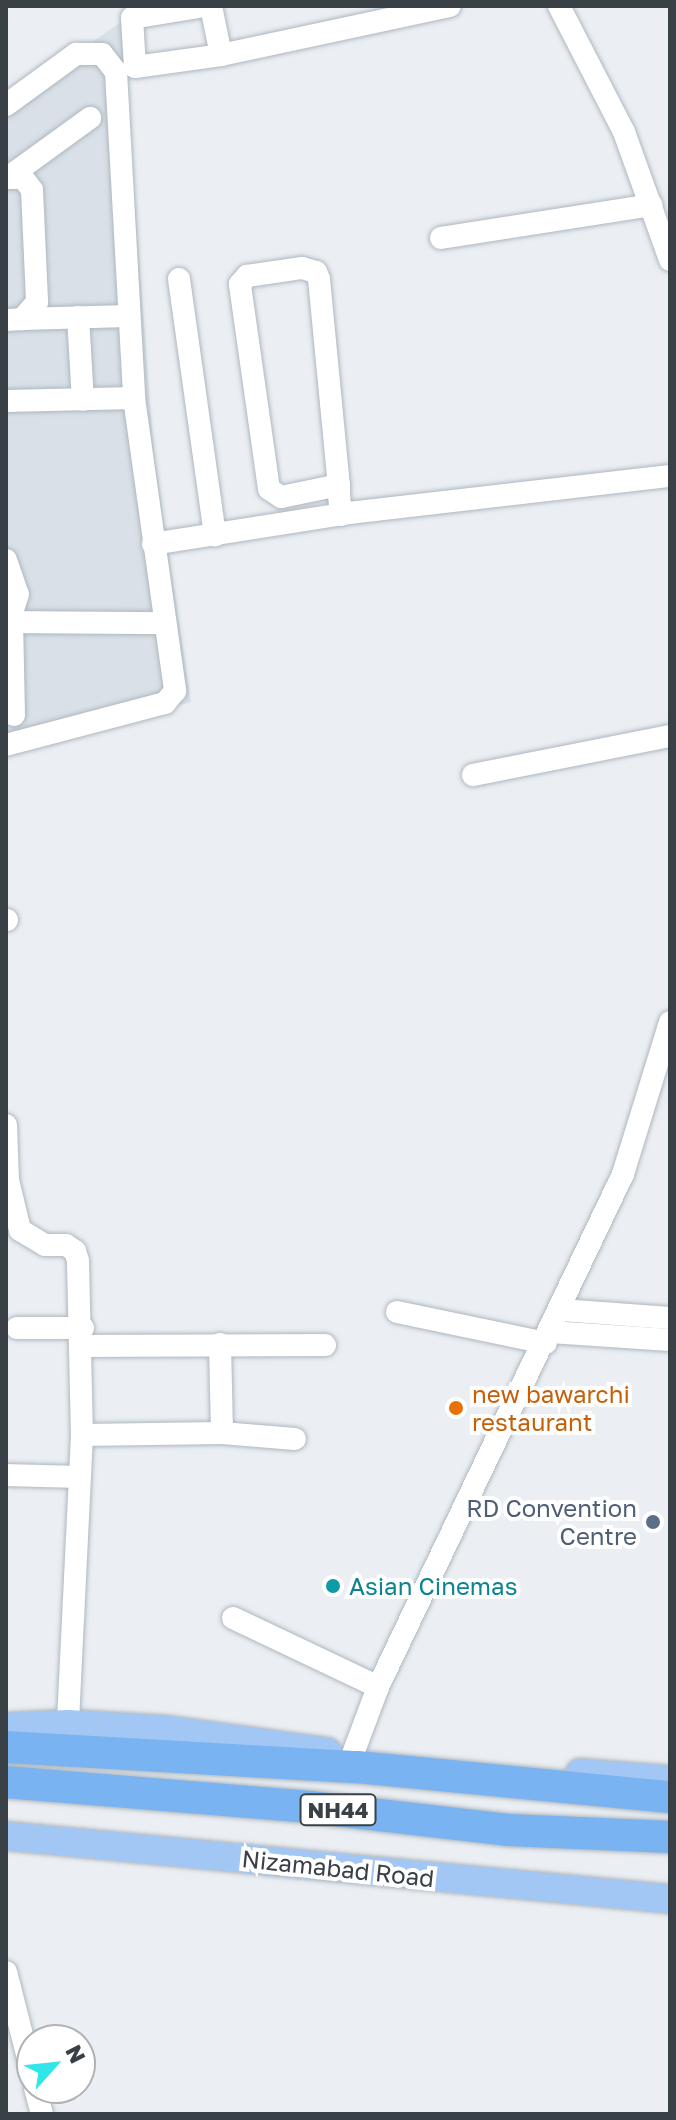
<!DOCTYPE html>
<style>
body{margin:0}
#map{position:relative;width:676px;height:2120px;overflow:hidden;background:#ebeff4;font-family:"Golos Text",sans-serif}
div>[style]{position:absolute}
.residential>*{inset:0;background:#d9e0e7}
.roads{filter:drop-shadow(0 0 2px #aeb7bf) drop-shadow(0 0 2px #aeb7bf)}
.minor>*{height:22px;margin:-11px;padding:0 11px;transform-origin:11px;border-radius:11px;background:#fff}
.major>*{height:28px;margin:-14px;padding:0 14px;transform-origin:14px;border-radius:14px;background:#a3c7f5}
.highway>*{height:32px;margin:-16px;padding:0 16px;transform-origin:16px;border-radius:16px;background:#79b3f1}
.dots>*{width:22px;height:22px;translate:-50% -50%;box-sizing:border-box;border:4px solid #fff;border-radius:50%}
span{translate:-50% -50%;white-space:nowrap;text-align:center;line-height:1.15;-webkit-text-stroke:8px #fff;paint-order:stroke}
.shield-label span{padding:2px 6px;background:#fff;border:2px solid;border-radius:6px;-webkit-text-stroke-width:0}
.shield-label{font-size:22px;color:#394147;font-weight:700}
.food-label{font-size:24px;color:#c56008}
.left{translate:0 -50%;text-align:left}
.service-label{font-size:24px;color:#4e5e75}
.right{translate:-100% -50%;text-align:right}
.culture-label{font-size:24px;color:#0d838f}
.street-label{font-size:24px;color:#394147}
.frame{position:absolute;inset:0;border:8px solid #394147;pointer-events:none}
.north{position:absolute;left:16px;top:2024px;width:80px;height:80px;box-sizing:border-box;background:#fff;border:2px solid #b0b3b5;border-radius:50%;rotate:63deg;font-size:22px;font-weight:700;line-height:32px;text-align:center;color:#394147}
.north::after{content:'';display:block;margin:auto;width:28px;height:36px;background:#30e6e6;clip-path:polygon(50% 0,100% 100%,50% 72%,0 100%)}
</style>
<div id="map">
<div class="residential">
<i style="clip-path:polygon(121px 22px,154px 455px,191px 702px,6px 750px,6px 102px)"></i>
</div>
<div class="roads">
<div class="minor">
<i style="left:205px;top:6px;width:74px;rotate:170.7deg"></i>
<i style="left:132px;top:18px;width:49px;rotate:86.5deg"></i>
<i style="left:135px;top:67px;width:87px;rotate:-7.9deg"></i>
<i style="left:221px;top:55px;width:234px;rotate:-12.1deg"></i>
<i style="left:211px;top:6px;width:50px;rotate:78.5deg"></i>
<i style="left:559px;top:6px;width:142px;rotate:62.7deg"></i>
<i style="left:624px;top:132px;width:136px;rotate:70.2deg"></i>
<i style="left:6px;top:105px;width:87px;rotate:-36.1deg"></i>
<i style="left:76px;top:54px;width:26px"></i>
<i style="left:102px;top:54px;width:23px;rotate:52deg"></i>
<i style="left:116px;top:72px;width:326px;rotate:86.8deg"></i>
<i style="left:134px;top:398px;width:296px;rotate:82deg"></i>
<i style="left:175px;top:691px;width:16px;rotate:130deg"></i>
<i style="left:165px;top:703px;width:164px;rotate:165.2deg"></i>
<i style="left:10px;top:176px;width:99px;rotate:-35.9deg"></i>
<i style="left:6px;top:178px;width:17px"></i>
<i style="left:23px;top:178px;width:15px;rotate:53deg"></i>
<i style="left:32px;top:190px;width:112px;rotate:87.4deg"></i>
<i style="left:37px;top:302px;width:23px;rotate:131deg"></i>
<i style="left:22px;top:319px;width:16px;rotate:176deg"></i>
<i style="left:441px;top:238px;width:213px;rotate:-8.9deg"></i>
<i style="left:179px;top:279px;width:259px;rotate:82deg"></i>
<i style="left:78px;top:317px;width:83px;rotate:86.6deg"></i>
<i style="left:22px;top:319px;width:106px;rotate:-1.6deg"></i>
<i style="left:6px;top:401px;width:128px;rotate:-1.3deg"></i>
<i style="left:339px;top:485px;width:59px;rotate:168.3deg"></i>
<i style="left:281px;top:497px;width:14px;rotate:-146deg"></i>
<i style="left:269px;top:489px;width:207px;rotate:-98.1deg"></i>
<i style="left:240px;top:284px;width:11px;rotate:-49deg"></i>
<i style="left:247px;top:276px;width:56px;rotate:-8.3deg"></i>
<i style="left:302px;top:268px;width:15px;rotate:16deg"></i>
<i style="left:316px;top:272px;width:8px;rotate:67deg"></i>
<i style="left:319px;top:279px;width:207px;rotate:84.5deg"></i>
<i style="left:339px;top:485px;width:9px;rotate:90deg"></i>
<i style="left:339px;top:494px;width:21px;rotate:85deg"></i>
<i style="left:153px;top:544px;width:198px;rotate:-9deg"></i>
<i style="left:349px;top:513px;width:323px;rotate:-6.6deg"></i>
<i style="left:6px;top:560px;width:36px;rotate:71deg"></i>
<i style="left:18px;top:594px;width:40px;rotate:108deg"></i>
<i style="left:14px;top:715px;width:93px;rotate:-91.2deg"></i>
<i style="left:12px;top:622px;width:152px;rotate:0.4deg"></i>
<i style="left:473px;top:775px;width:201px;rotate:-11.2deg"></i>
<i style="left:6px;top:920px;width:1px"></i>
<i style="left:6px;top:1125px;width:55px;rotate:87.9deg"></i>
<i style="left:8px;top:1180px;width:51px;rotate:76.5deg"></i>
<i style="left:20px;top:1230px;width:29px;rotate:31deg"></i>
<i style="left:45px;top:1245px;width:21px"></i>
<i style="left:66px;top:1245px;width:11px;rotate:34deg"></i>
<i style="left:75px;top:1251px;width:10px;rotate:73deg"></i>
<i style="left:78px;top:1261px;width:174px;rotate:88.7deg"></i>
<i style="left:82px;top:1435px;width:289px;rotate:92.8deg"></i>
<i style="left:561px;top:1310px;width:109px;rotate:4.2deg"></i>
<i style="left:397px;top:1312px;width:152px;rotate:11.8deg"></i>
<i style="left:17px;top:1328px;width:66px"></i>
<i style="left:550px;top:1332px;width:120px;rotate:3.8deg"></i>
<i style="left:220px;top:1344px;width:89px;rotate:88.7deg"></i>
<i style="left:83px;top:1346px;width:242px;rotate:-0.2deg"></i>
<i style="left:82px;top:1435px;width:140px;rotate:-0.8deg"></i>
<i style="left:222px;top:1433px;width:73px;rotate:4.7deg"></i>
<i style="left:6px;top:1475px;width:73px;rotate:1.6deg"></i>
<i style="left:233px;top:1618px;width:161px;rotate:25.4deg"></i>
<i style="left:348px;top:1767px;width:85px;rotate:-69.4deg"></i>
<i style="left:378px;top:1687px;width:569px;rotate:-64.47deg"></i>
<i style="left:623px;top:1174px;width:159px;rotate:-72.8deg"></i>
<i style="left:6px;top:1972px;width:105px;rotate:75.7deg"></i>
<i style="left:35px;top:2088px;width:27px;rotate:75deg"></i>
</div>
<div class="major">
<i style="left:6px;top:1727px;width:62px;rotate:-2.8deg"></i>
<i style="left:68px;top:1724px;width:100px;rotate:3.4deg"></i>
<i style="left:168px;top:1730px;width:161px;rotate:7.9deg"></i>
<i style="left:580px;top:1773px;width:90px;rotate:4.4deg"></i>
<i style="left:6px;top:1836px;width:667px;rotate:5.42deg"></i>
</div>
<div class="highway">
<i style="left:6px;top:1747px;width:352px;rotate:3.3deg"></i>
<i style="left:357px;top:1767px;width:314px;rotate:5.5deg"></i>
<i style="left:6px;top:1782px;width:305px;rotate:4.7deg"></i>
<i style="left:310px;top:1807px;width:199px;rotate:6.6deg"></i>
<i style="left:508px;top:1830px;width:162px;rotate:2.5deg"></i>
</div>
</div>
<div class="dots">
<i style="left:456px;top:1408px;background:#e8710a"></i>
<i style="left:653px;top:1522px;background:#5c6f8a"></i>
<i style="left:333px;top:1586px;background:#0f9aa8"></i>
</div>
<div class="shield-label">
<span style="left:338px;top:1810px">NH44</span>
</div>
<div class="food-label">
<span class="left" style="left:472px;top:1408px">new bawarchi<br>restaurant</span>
</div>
<div class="service-label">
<span class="right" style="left:637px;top:1522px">RD Convention<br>Centre</span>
</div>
<div class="culture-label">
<span class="left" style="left:349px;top:1586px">Asian Cinemas</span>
</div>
<div class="street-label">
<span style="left:338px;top:1868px;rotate:6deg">Nizamabad Road</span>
</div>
<div class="frame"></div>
<div class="north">N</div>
</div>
